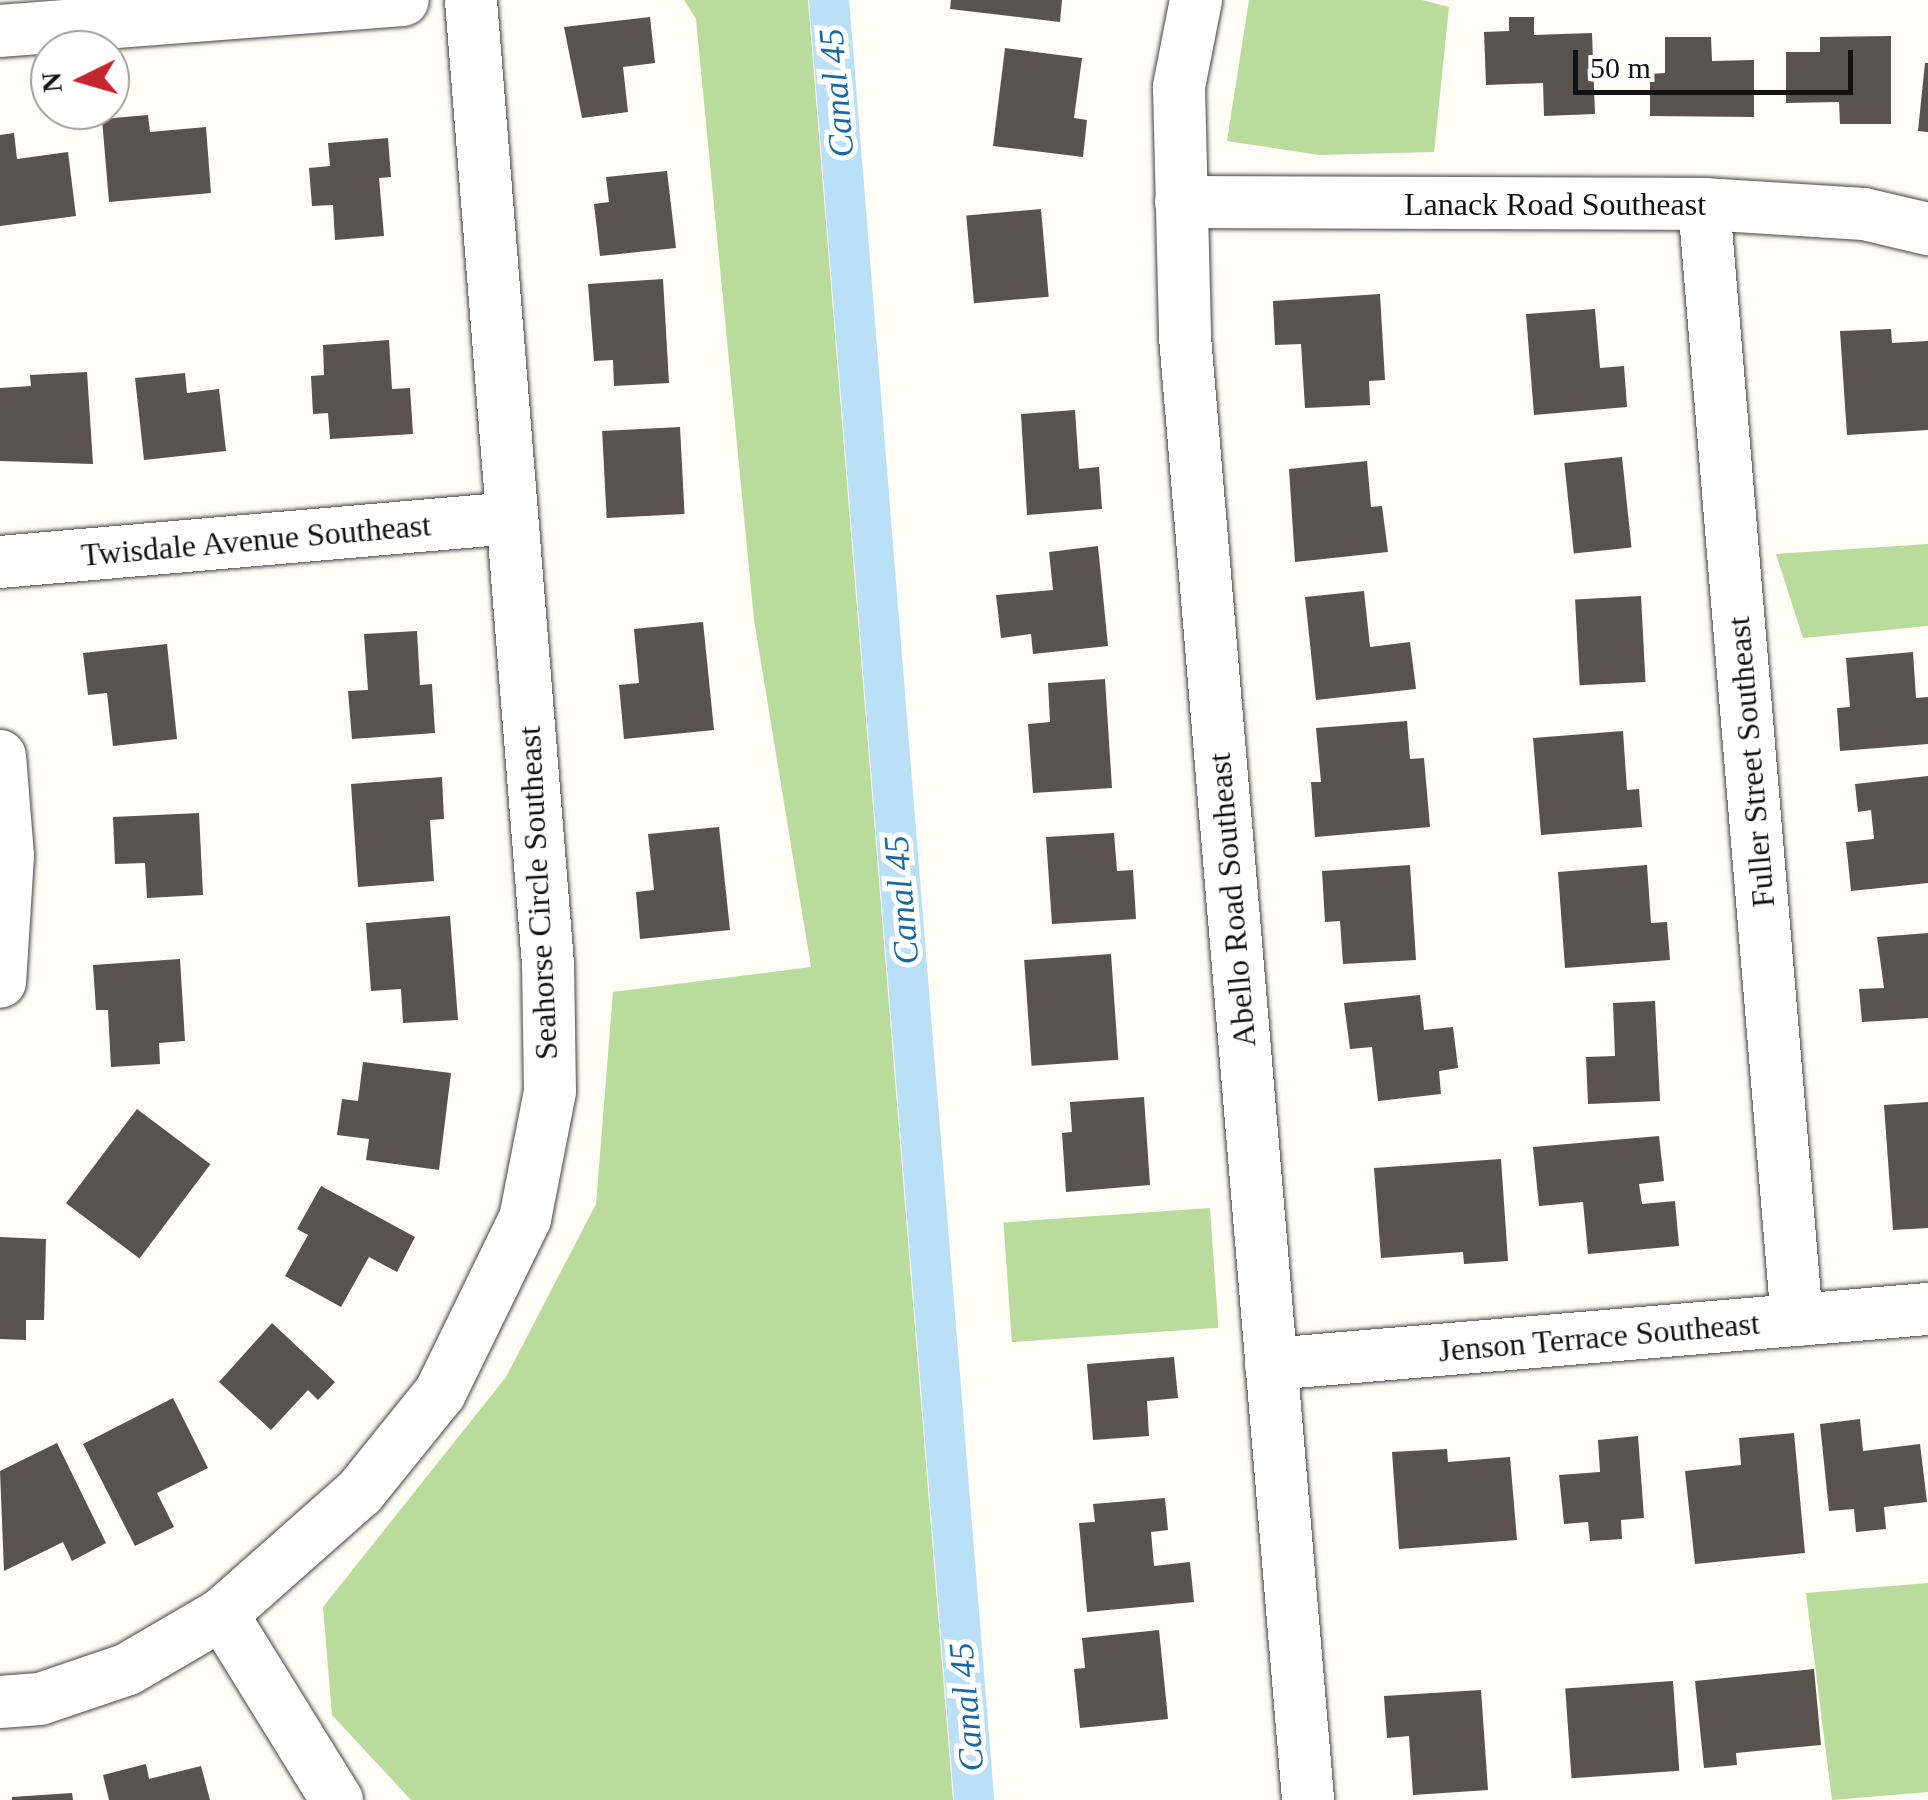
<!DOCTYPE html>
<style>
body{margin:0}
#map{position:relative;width:1928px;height:1800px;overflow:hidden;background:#fffdf5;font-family:"Times New Roman",serif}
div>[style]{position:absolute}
.forest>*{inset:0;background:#b9dc9c;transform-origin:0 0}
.canal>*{height:40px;margin:-20px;padding:0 20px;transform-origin:20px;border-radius:20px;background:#b9e0f7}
.building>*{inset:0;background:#5a524d;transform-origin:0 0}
.roads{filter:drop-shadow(0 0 2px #444) drop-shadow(0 0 2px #444)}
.minor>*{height:52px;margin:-26px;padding:0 26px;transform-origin:26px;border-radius:26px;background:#fff}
span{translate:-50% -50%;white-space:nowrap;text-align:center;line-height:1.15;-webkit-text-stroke:10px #fff;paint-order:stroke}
.street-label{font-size:32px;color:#111}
.water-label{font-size:35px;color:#1768a6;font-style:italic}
.north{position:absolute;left:30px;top:30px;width:100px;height:100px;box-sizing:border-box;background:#fff;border:2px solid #a0a0a0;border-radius:50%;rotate:265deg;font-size:28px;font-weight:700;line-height:40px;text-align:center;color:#111}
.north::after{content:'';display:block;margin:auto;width:35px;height:45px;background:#c4262e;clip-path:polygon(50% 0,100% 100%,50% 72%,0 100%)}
.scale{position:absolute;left:1573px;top:50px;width:280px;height:45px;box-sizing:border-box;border:5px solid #111;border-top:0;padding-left:12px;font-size:30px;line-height:35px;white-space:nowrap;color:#111;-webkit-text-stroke:8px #fff;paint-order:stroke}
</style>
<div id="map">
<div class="forest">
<i style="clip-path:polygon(684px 0,808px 0,953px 1800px,411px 1800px,332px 1715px,323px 1607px,506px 1377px,596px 1204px,613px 992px,811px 967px,754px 620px,696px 19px)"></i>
<i style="clip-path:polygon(1249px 0,1422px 0,1449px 7px,1434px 152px,1319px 155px,1227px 141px)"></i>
<i style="clip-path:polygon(1928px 544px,1928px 626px,1803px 638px,1776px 554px)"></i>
<i style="left:1210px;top:1208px;width:120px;height:207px;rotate:86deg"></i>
<i style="clip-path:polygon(1928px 1583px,1928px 1792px,1832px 1800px,1806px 1593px)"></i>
</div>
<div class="canal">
<i style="left:829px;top:0;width:1806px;rotate:85.39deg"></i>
</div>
<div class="building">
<i style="clip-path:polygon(951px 0,1062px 0,1060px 22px,950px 9px)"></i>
<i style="clip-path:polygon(650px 17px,655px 63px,623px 67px,628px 112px,582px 118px,564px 27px)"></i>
<i style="clip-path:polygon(1509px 17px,1534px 17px,1534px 35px,1592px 33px,1595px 114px,1544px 116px,1543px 83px,1486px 85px,1484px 32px,1509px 31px)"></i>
<i style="clip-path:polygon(1891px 36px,1891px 124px,1840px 124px,1839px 102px,1786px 103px,1786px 52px,1820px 52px,1820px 37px)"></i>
<i style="clip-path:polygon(1665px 37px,1711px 37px,1712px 61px,1754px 60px,1754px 117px,1650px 116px,1650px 74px,1665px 73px)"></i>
<i style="clip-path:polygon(1005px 48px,1082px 58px,1074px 118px,1087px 120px,1083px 157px,993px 146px)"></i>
<i style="clip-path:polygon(1925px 63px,1928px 63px,1928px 132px,1918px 131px)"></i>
<i style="clip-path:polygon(148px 115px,150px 132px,206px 127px,211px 193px,109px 202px,102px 119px)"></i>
<i style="clip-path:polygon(14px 133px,17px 159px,68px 152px,76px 216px,0 226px,0 135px)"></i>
<i style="clip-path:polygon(388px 138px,391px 177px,379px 178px,384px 236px,335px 240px,333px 205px,312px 206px,309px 168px,330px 166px,328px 143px)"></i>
<i style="clip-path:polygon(667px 171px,676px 248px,600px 256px,594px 204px,609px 202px,606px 177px)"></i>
<i style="left:1041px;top:209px;width:88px;height:75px;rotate:85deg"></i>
<i style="clip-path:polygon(663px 279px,669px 383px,614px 386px,613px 360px,594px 361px,588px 284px)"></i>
<i style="clip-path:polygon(1380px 294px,1385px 380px,1369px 381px,1370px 405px,1305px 408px,1301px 344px,1275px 345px,1273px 301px)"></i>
<i style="clip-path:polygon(1595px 309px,1600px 368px,1624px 366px,1627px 407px,1534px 415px,1526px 314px)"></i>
<i style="clip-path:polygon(1891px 329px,1892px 343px,1928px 341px,1928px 430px,1847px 435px,1840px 331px)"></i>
<i style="clip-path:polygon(389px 340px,392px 389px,410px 388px,413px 434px,330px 439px,328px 413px,313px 414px,311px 376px,324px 375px,323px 345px)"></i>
<i style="clip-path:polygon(87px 372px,93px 464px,0 461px,0 388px,31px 386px,30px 375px)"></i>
<i style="clip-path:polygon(185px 373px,187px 393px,219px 389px,226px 451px,144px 460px,135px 378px)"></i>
<i style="clip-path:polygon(1075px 410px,1079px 469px,1099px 467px,1102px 509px,1027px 515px,1021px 414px)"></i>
<i style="left:680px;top:427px;width:87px;height:78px;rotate:87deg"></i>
<i style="left:1622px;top:457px;width:91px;height:58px;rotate:84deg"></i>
<i style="clip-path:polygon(1367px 461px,1371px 507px,1382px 506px,1388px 552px,1295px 562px,1289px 469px)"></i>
<i style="clip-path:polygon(1098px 546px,1108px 646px,1033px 654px,1031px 634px,1001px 638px,996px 595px,1053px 590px,1049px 552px)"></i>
<i style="clip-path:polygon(1364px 591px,1370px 647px,1410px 642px,1416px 689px,1316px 700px,1305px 597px)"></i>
<i style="left:1641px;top:596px;width:86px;height:66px;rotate:87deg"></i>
<i style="clip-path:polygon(703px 622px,714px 730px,624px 739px,619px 685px,639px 683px,634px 629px)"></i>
<i style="clip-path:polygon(417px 631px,420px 685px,432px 684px,435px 733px,352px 739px,348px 691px,368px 690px,364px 634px)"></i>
<i style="clip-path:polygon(167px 644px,177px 739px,113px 746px,107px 693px,88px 695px,83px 653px)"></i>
<i style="clip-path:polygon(1913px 652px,1916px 698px,1928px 697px,1928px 744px,1840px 751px,1837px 708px,1850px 707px,1846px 658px)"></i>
<i style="clip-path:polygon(1105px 679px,1112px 788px,1033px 793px,1028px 724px,1050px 722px,1048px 683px)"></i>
<i style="clip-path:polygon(1407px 721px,1410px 759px,1424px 758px,1430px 827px,1315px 837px,1311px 782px,1321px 782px,1316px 728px)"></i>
<i style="clip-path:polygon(1623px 731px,1627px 790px,1639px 789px,1642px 827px,1541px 835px,1533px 738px)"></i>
<i style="clip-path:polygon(1928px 776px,1928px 883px,1851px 891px,1846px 842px,1874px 839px,1871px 810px,1858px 812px,1855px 784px)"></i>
<i style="clip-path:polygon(442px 777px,444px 819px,430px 820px,434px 881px,358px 887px,351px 784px)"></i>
<i style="clip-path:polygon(199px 813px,203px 895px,147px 898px,145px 863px,115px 864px,113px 817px)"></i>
<i style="clip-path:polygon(719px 827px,730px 930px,640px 939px,636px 892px,654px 890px,648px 834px)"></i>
<i style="clip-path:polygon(1114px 833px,1117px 871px,1133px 870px,1136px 919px,1052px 924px,1046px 837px)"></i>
<i style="clip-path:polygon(1410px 865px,1416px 960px,1343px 964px,1340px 921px,1325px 922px,1322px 871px)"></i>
<i style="clip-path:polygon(1647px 865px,1651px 923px,1667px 922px,1670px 960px,1565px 968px,1558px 872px)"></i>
<i style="clip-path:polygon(450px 916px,458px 1020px,403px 1023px,401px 989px,371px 991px,366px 923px)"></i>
<i style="clip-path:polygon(1928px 933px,1928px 1018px,1862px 1022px,1859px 989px,1884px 988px,1877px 937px)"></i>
<i style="left:1111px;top:954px;width:106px;height:87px;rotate:86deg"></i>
<i style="clip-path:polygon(180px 959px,185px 1041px,159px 1043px,160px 1064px,111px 1067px,108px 1010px,96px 1010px,93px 965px)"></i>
<i style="clip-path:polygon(1420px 995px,1424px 1030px,1453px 1027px,1458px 1068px,1439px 1071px,1441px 1094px,1378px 1101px,1372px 1047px,1350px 1049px,1344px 1003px)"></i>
<i style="clip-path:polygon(1655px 1001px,1660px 1101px,1588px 1104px,1586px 1057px,1615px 1056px,1613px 1003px)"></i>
<i style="clip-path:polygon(363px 1062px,451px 1073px,439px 1170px,366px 1160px,369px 1139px,337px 1135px,342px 1099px,358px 1101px)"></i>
<i style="clip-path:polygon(1144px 1097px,1150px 1185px,1066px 1192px,1062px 1133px,1072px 1132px,1070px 1102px)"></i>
<i style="clip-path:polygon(1928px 1102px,1928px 1228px,1893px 1230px,1884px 1105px)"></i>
<i style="left:137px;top:1109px;width:92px;height:118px;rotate:37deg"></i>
<i style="clip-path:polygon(1659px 1136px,1664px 1181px,1639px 1184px,1642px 1204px,1675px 1201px,1679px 1246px,1588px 1254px,1583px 1202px,1539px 1206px,1533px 1147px)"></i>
<i style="clip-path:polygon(1501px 1159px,1508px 1261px,1464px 1264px,1463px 1252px,1381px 1258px,1374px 1168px)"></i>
<i style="clip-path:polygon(321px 1186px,415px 1237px,397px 1272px,369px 1257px,341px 1307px,285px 1276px,308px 1235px,297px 1229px)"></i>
<i style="clip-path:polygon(0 1237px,46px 1239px,44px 1320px,26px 1320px,26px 1340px,0 1339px)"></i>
<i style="clip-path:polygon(272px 1323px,335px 1382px,318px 1400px,308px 1390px,271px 1430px,219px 1382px)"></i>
<i style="clip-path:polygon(1174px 1357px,1178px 1398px,1147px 1401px,1149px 1436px,1093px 1440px,1087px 1364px)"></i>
<i style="clip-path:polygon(173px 1398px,208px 1468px,157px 1493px,174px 1527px,135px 1546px,83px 1444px)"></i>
<i style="clip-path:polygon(1860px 1419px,1863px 1451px,1920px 1444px,1927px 1502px,1884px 1507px,1886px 1529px,1856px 1532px,1854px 1509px,1829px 1511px,1820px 1424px)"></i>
<i style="clip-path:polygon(1794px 1433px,1805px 1553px,1695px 1564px,1685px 1471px,1741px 1465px,1739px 1438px)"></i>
<i style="clip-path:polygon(1638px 1436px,1644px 1518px,1621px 1520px,1622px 1539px,1590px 1541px,1588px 1522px,1564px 1524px,1559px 1475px,1600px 1472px,1598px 1440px)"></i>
<i style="clip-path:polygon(57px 1443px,106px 1543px,72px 1561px,63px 1542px,4px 1571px,0 1471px)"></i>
<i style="clip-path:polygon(1447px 1449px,1448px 1462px,1510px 1457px,1517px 1540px,1399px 1549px,1392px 1452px)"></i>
<i style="clip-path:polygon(1165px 1498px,1168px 1530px,1151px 1532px,1154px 1566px,1190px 1562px,1194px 1602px,1087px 1612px,1079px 1523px,1095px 1522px,1093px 1504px)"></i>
<i style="clip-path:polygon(1159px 1630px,1168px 1719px,1080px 1728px,1074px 1669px,1085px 1668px,1082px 1638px)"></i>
<i style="clip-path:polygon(1814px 1669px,1821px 1745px,1736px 1753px,1737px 1765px,1704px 1768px,1695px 1681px)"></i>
<i style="left:1673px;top:1681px;width:90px;height:108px;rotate:86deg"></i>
<i style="clip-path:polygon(1481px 1690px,1488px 1790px,1413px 1795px,1409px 1736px,1387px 1738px,1384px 1696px)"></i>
<i style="clip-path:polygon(146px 1764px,149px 1779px,201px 1766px,210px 1800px,109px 1800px,103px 1775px)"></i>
<i style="clip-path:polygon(72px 1793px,73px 1800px,12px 1800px,12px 1797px)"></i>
</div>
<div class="roads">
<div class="minor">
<i style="left:1196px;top:0;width:89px;rotate:101.1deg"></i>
<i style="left:1179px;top:87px;width:250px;rotate:88.6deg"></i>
<i style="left:1185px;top:337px;width:1468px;rotate:85.19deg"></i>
<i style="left:0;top:31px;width:404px;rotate:-4.4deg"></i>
<i style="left:1181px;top:202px;width:523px;rotate:0.22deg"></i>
<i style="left:1704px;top:204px;width:160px;rotate:3.6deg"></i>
<i style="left:1864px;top:214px;width:66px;rotate:13.2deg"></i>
<i style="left:1704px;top:204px;width:1120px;rotate:85.24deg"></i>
<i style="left:0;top:562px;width:514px;rotate:-4.91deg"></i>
<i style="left:0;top:756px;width:100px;rotate:85.4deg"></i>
<i style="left:8px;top:856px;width:126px;rotate:93.6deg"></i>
<i style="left:1271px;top:1364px;width:659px;rotate:-4.79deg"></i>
<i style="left:222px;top:1614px;width:219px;rotate:58.3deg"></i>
<i style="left:0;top:1702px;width:40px;rotate:-4.3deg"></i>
<i style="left:40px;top:1699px;width:93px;rotate:-18.8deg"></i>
<i style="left:128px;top:1669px;width:109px;rotate:-30.3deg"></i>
<i style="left:222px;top:1614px;width:184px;rotate:-41.5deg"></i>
<i style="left:360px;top:1492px;width:127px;rotate:-51.1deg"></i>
<i style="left:440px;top:1393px;width:194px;rotate:-64deg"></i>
<i style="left:525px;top:1219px;width:130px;rotate:-78.9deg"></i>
<i style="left:550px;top:1091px;width:127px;rotate:-90.9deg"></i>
<i style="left:548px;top:964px;width:967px;rotate:-94.57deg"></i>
</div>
</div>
<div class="street-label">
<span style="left:1555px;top:204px">Lanack Road Southeast</span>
<span style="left:256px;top:540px;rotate:-5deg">Twisdale Avenue Southeast</span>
<span style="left:1751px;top:762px;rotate:-95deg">Fuller Street Southeast</span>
<span style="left:538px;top:893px;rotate:-93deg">Seahorse Circle Southeast</span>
<span style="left:1232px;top:900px;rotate:-95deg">Abello Road Southeast</span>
<span style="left:1599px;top:1337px;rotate:-5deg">Jenson Terrace Southeast</span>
</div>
<div class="water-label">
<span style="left:837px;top:93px;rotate:-95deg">Canal 45</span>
<span style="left:902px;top:900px;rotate:-95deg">Canal 45</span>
<span style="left:967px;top:1707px;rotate:-95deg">Canal 45</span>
</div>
<div class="north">N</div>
<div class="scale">50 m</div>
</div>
